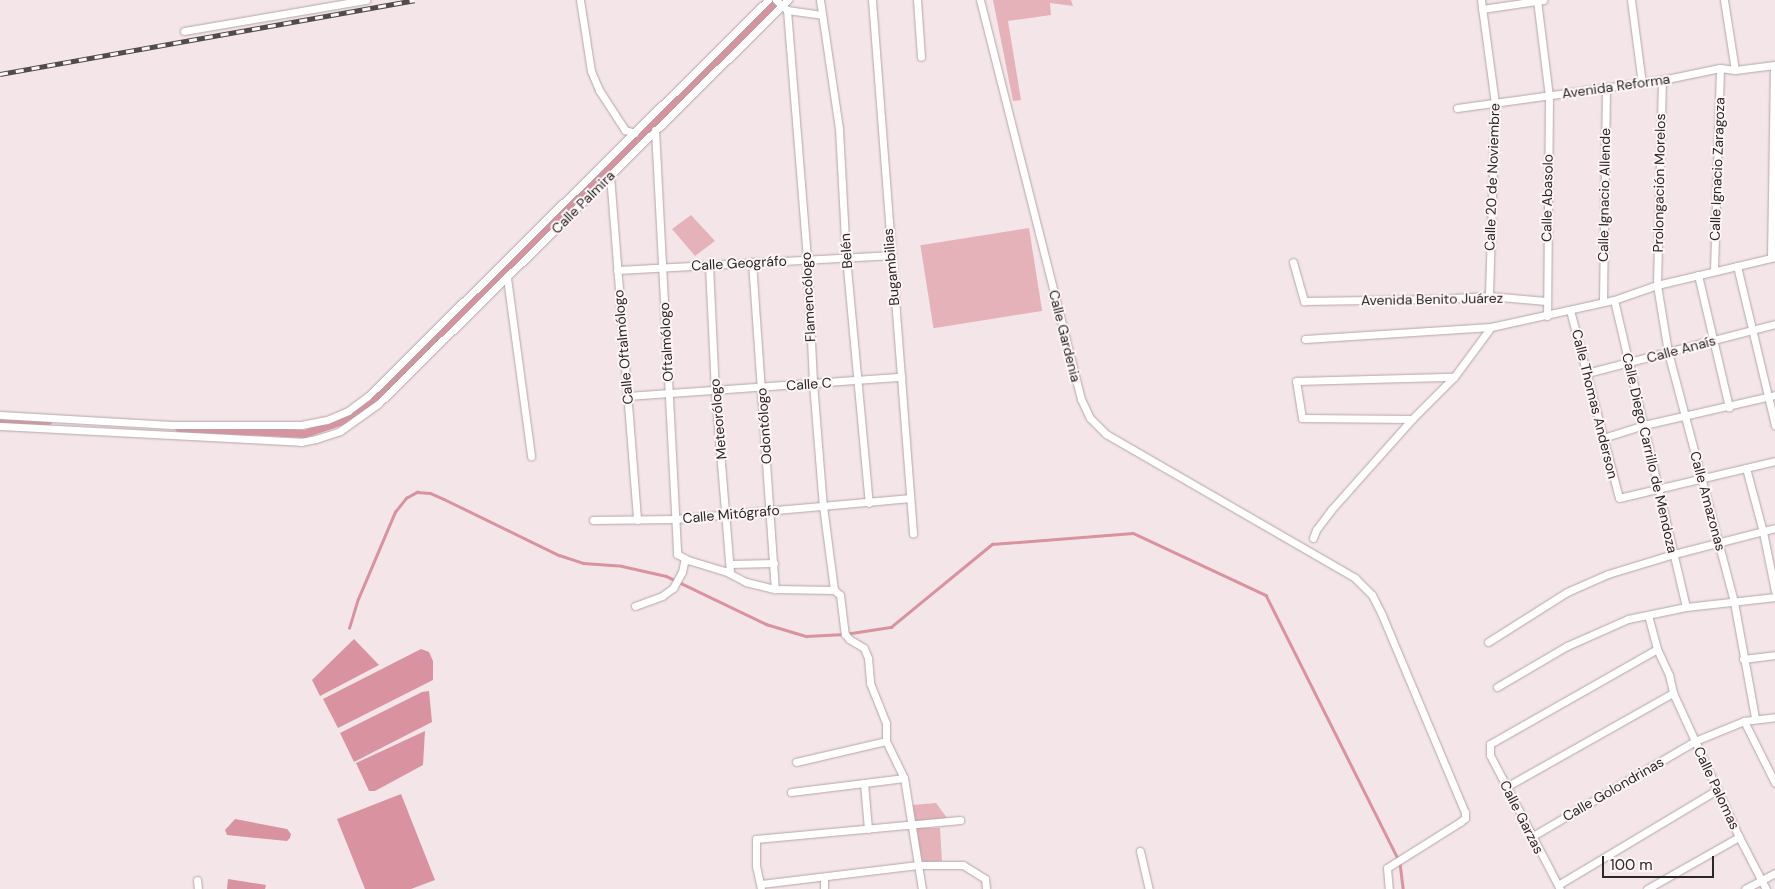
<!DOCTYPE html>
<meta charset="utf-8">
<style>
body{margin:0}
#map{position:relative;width:1775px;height:889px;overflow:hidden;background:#f4e6e8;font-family:"DM Sans",sans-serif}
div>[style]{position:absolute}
.green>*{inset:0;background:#e5b2ba;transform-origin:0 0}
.water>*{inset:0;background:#d9929f}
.stream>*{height:2.5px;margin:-1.25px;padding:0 1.25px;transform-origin:1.25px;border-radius:1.25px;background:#d9929f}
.canal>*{height:8px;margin:-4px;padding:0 4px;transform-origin:4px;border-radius:4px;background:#d9929f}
.roads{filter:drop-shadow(0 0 1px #b3a6a8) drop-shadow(0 0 1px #b3a6a8)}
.minor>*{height:7px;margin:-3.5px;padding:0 3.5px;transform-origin:3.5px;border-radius:3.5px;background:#fff}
.rail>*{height:4.5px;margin-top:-2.25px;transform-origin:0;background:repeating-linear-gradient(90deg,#fdf5f6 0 8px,#514b4c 0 16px);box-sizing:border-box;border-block:1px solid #514b4c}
span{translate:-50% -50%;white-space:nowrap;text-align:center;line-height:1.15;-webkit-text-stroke:4px #fdf5f6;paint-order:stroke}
.street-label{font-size:14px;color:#2b2627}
.scale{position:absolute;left:1602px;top:856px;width:112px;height:22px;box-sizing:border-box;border:2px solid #2b2627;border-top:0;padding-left:6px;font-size:15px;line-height:18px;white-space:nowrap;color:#2b2627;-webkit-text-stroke:4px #fdf5f6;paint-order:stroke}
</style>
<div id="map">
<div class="green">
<i style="clip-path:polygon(993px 0,1071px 0,1073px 6px,1050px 3px,1051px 15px,1008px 21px,1021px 100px,1013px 101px)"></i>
<i style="clip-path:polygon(691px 215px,715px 241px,695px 256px,672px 229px)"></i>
<i style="left:1029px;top:228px;width:84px;height:110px;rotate:81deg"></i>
<i style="clip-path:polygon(936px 803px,947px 818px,913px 821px,912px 805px)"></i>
<i style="clip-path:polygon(916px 828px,940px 828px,942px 861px,922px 862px)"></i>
</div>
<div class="water">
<i style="clip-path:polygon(354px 639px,379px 665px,320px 696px,312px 680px)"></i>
<i style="clip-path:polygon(421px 649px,429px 652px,433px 661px,433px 680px,338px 728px,323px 699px)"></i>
<i style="clip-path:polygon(429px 691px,432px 722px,354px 762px,340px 733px,422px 692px)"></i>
<i style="clip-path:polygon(425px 731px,423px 765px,375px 791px,369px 791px,356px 763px)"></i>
<i style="clip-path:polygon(401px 794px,435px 880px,411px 889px,365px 889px,337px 819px)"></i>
<i style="clip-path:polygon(235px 819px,287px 829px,291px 834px,290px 838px,287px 841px,227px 835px,225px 830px)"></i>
<i style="clip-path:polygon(228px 879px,266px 885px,265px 889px,227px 889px)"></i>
</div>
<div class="stream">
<i style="left:349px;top:628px;width:30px;rotate:-73deg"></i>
<i style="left:358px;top:599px;width:95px;rotate:-67deg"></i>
<i style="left:395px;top:512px;width:18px;rotate:-52deg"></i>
<i style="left:406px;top:498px;width:13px;rotate:-29deg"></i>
<i style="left:417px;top:492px;width:13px;rotate:4deg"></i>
<i style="left:430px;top:493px;width:15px;rotate:23deg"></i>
<i style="left:444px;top:499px;width:128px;rotate:26deg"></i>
<i style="left:559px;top:555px;width:25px;rotate:18deg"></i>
<i style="left:583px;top:563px;width:39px;rotate:4deg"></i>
<i style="left:622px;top:566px;width:45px;rotate:12.8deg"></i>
<i style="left:666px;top:576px;width:111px;rotate:25.6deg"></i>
<i style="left:766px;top:624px;width:42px;rotate:16.7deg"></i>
<i style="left:806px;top:636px;width:39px;rotate:-3deg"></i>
<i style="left:845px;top:634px;width:47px;rotate:-8.7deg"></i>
<i style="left:891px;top:627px;width:131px;rotate:-39.4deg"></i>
<i style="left:992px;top:544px;width:141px;rotate:-4.5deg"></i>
<i style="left:1133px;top:533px;width:147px;rotate:25deg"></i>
<i style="left:1266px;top:595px;width:300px;rotate:63.4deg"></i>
<i style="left:1400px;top:863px;width:26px;rotate:83deg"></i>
</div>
<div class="canal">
<i style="left:0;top:419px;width:48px;rotate:2.4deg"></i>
<i style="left:179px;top:428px;width:126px;rotate:2.7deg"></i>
<i style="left:305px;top:434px;width:49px;rotate:-19.2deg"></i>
<i style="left:351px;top:418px;width:38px;rotate:-39deg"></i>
<i style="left:381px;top:394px;width:560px;rotate:-44.71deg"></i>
</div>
<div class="roads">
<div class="minor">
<i style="left:580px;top:0;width:72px;rotate:81.2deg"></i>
<i style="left:591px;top:71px;width:21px;rotate:67deg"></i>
<i style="left:599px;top:90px;width:48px;rotate:57deg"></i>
<i style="left:625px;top:130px;width:10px;rotate:17deg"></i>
<i style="left:776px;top:0;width:15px;rotate:42deg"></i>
<i style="left:787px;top:10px;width:250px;rotate:85.4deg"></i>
<i style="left:807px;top:259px;width:124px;rotate:87.2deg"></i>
<i style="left:813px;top:383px;width:123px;rotate:85.4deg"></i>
<i style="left:823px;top:506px;width:85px;rotate:82.5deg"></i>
<i style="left:820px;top:0;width:130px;rotate:81.6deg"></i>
<i style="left:839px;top:129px;width:128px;rotate:86.9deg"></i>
<i style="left:846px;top:257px;width:247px;rotate:84.7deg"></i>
<i style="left:872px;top:0;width:535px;rotate:85.6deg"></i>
<i style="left:917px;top:0;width:57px;rotate:86deg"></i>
<i style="left:980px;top:0;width:412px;rotate:75.8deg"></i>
<i style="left:1081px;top:399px;width:21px;rotate:65deg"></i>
<i style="left:1090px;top:418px;width:23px;rotate:45deg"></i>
<i style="left:1106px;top:434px;width:288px;rotate:30deg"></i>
<i style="left:1355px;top:578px;width:24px;rotate:45deg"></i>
<i style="left:1372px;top:595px;width:22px;rotate:63deg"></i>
<i style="left:1382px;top:615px;width:214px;rotate:67.2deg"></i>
<i style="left:1465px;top:812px;width:6px;rotate:90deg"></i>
<i style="left:1465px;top:818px;width:6px;rotate:141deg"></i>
<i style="left:1460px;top:822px;width:86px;rotate:147.8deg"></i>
<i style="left:1387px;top:868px;width:21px;rotate:85deg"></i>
<i style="left:1481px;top:0;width:104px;rotate:82.3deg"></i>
<i style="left:1495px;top:103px;width:193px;rotate:91.8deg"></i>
<i style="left:1537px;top:0;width:97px;rotate:82.9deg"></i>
<i style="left:1549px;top:96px;width:220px;rotate:90.5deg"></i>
<i style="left:1631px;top:0;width:84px;rotate:82.5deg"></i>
<i style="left:1724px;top:0;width:71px;rotate:81.1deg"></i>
<i style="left:1482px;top:9px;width:62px;rotate:-8.4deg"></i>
<i style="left:787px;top:10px;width:35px;rotate:8deg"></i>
<i style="left:184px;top:31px;width:185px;rotate:-9.7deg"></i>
<i style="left:1662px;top:80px;width:205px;rotate:91.4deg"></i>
<i style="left:1657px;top:285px;width:68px;rotate:80.7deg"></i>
<i style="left:1668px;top:352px;width:259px;rotate:75.2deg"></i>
<i style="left:1734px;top:602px;width:118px;rotate:79.7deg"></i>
<i style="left:1457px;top:108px;width:207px;rotate:-7.8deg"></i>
<i style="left:1662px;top:80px;width:59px;rotate:-11.7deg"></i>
<i style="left:1720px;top:68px;width:15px;rotate:8deg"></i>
<i style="left:1735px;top:70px;width:40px;rotate:-7.1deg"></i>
<i style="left:655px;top:130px;width:425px;rotate:87deg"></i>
<i style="left:677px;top:554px;width:13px;rotate:29deg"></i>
<i style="left:688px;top:560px;width:39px;rotate:17deg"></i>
<i style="left:725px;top:571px;width:24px;rotate:28deg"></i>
<i style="left:746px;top:582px;width:30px;rotate:14deg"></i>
<i style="left:775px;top:589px;width:59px;rotate:1deg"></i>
<i style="left:834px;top:590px;width:8px;rotate:40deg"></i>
<i style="left:840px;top:595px;width:39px;rotate:83deg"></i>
<i style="left:845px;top:634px;width:6px;rotate:51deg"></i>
<i style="left:849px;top:639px;width:17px;rotate:31deg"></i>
<i style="left:864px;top:648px;width:11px;rotate:68deg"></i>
<i style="left:868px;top:658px;width:25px;rotate:85deg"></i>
<i style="left:870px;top:683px;width:43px;rotate:68.2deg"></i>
<i style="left:886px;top:723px;width:18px;rotate:90deg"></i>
<i style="left:886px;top:741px;width:41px;rotate:64.1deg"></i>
<i style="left:904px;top:778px;width:40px;rotate:172.9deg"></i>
<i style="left:864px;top:783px;width:46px;rotate:85deg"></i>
<i style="left:610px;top:175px;width:346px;rotate:85.5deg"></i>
<i style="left:1771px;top:257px;width:192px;rotate:-89.1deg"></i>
<i style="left:752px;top:262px;width:328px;rotate:86deg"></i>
<i style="left:1293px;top:262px;width:41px;rotate:74.2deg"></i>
<i style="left:1304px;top:301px;width:132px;rotate:-0.9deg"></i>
<i style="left:1436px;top:299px;width:53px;rotate:-3.2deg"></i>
<i style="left:1489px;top:296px;width:57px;rotate:5deg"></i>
<i style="left:709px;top:265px;width:125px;rotate:87.3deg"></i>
<i style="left:715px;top:390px;width:184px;rotate:85.3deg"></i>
<i style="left:1737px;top:266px;width:164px;rotate:76.6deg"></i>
<i style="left:617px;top:270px;width:273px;rotate:-3.1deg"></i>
<i style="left:1714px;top:271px;width:203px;rotate:-88.3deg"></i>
<i style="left:1698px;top:275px;width:136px;rotate:76.8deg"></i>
<i style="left:507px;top:278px;width:180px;rotate:82.3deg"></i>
<i style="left:1614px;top:300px;width:315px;rotate:76.8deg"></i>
<i style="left:1603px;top:302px;width:214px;rotate:-89.2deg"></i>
<i style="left:1570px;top:310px;width:194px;rotate:75.4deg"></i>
<i style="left:1619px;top:498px;width:160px;rotate:-13.3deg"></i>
<i style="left:1305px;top:339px;width:186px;rotate:-3.7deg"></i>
<i style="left:1491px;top:327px;width:126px;rotate:-12.4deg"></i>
<i style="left:1614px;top:300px;width:46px;rotate:-19.2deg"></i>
<i style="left:1657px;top:285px;width:121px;rotate:-13.3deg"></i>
<i style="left:1587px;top:373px;width:194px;rotate:-14.6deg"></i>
<i style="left:627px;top:396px;width:275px;rotate:-4deg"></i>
<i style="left:0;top:415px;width:172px;rotate:3.3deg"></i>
<i style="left:172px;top:425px;width:129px"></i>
<i style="left:301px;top:425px;width:26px;rotate:-11deg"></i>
<i style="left:327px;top:420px;width:23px;rotate:-23deg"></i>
<i style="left:348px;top:411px;width:25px;rotate:-37deg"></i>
<i style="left:368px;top:396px;width:563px;rotate:-44.71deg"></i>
<i style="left:1412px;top:419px;width:110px;rotate:-179.5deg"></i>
<i style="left:1302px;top:418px;width:37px;rotate:-99deg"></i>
<i style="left:1296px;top:381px;width:158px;rotate:-1.5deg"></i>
<i style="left:0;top:426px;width:301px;rotate:3deg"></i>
<i style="left:301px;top:442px;width:15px;rotate:-11deg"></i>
<i style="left:316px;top:439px;width:25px;rotate:-18deg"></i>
<i style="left:340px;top:431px;width:47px;rotate:-35.4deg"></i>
<i style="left:378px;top:404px;width:576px;rotate:-44.58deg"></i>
<i style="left:1603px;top:438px;width:43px;rotate:-17.6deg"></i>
<i style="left:1644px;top:425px;width:134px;rotate:-12.9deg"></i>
<i style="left:1746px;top:468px;width:66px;rotate:75.1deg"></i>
<i style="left:1763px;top:532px;width:60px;rotate:78.5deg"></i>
<i style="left:593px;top:520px;width:83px;rotate:-0.7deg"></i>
<i style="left:676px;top:519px;width:235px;rotate:-5.1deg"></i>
<i style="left:1313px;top:538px;width:9px;rotate:-69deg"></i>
<i style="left:1316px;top:530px;width:25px;rotate:-53deg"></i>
<i style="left:1331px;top:510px;width:122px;rotate:-48.3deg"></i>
<i style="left:1412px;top:419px;width:59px;rotate:-45deg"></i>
<i style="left:1454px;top:377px;width:62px;rotate:-53.5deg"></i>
<i style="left:730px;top:564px;width:44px;rotate:-1.3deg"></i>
<i style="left:635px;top:606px;width:29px;rotate:-20deg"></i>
<i style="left:662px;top:596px;width:14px;rotate:-36deg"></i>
<i style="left:673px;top:588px;width:18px;rotate:-61deg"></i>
<i style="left:682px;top:572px;width:14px;rotate:-78deg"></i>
<i style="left:1648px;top:615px;width:35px;rotate:75deg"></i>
<i style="left:1657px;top:649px;width:29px;rotate:65deg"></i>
<i style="left:1669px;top:675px;width:18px;rotate:77deg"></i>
<i style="left:1673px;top:693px;width:158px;rotate:65.4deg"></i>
<i style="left:1739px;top:837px;width:59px;rotate:62.6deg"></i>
<i style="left:1488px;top:642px;width:93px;rotate:-32.3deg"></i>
<i style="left:1567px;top:592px;width:45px;rotate:-23.7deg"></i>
<i style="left:1608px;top:574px;width:69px;rotate:-16.9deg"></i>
<i style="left:1674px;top:554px;width:104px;rotate:-14.4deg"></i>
<i style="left:1743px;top:659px;width:32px;rotate:-7deg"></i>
<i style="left:1497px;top:687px;width:81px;rotate:-30.4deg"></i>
<i style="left:1567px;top:646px;width:67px;rotate:-23.9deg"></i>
<i style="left:1628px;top:619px;width:59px;rotate:-11.7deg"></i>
<i style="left:1686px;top:607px;width:90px;rotate:-6.4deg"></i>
<i style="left:1744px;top:721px;width:69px;rotate:63.4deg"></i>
<i style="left:796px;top:762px;width:92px;rotate:-13.1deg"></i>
<i style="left:904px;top:778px;width:112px;rotate:80.8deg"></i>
<i style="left:1506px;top:787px;width:192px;rotate:-29.4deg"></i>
<i style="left:791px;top:792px;width:74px;rotate:-7deg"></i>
<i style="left:1531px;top:837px;width:190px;rotate:-30.3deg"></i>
<i style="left:1695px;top:741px;width:53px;rotate:-22.2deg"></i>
<i style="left:1744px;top:721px;width:31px;rotate:-7deg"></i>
<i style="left:1140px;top:851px;width:39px;rotate:77deg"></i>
<i style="left:824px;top:877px;width:12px;rotate:90deg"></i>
<i style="left:197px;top:880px;width:9px;rotate:84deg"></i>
<i style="left:761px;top:884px;width:158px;rotate:-6.9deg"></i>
<i style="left:918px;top:865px;width:45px"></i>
<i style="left:963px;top:865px;width:26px;rotate:32deg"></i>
<i style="left:985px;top:879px;width:10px;rotate:84deg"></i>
<i style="left:1558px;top:885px;width:185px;rotate:-30.9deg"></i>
<i style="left:761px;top:889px;width:24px;rotate:-102deg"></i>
<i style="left:756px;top:866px;width:27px;rotate:-90deg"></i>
<i style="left:756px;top:839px;width:205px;rotate:-5.3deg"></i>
<i style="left:1560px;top:889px;width:151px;rotate:-117.6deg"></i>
<i style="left:1490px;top:755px;width:11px;rotate:-90deg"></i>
<i style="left:1490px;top:744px;width:192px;rotate:-29.6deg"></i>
<i style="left:1647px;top:889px;width:106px;rotate:-29.5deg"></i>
<i style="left:1745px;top:889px;width:34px;rotate:-28deg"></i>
</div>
</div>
<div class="rail">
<i style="left:0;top:74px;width:421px;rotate:-10.1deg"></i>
</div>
<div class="street-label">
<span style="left:1616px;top:86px;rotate:-8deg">Avenida Reforma</span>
<span style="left:1717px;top:169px;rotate:-88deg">Calle Ignacio Zaragoza</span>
<span style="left:1492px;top:177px;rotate:-88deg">Calle 20 de Noviembre</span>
<span style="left:1659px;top:183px;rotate:-89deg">Prolongación Morelos</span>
<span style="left:1604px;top:195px;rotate:-89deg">Calle Ignacio Allende</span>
<span style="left:1547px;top:198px;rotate:-89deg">Calle Abasolo</span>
<span style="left:583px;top:202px;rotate:-45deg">Calle Palmira</span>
<span style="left:846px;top:251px;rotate:-94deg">Belén</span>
<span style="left:739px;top:263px;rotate:-3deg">Calle Geográfo</span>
<span style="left:891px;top:267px;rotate:-95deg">Bugambilias</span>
<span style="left:808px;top:297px;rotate:-93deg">Flamencólogo</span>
<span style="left:1432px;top:299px;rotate:-1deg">Avenida Benito Juárez</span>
<span style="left:1065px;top:336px;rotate:76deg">Calle Gardenia</span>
<span style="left:666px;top:342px;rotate:-93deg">Oftalmólogo</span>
<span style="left:623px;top:347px;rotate:-95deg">Calle Oftalmólogo</span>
<span style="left:1681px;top:349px;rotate:-15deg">Calle Anaís</span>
<span style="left:809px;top:384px;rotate:-4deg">Calle C</span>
<span style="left:1595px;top:404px;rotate:76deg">Calle Thomas Anderson</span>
<span style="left:718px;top:419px;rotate:-95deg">Meteorólogo</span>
<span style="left:764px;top:426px;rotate:-94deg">Odontólogo</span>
<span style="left:1650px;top:453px;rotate:77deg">Calle Diego Carrillo de Mendoza</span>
<span style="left:1708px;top:501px;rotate:75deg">Calle Amazonas</span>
<span style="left:731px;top:514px;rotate:-5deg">Calle Mitógrafo</span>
<span style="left:1717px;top:788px;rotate:65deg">Calle Palomas</span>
<span style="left:1613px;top:789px;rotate:-30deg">Calle Golondrinas</span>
<span style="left:1522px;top:817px;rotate:63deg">Calle Garzas</span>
</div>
<div class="scale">100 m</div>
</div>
